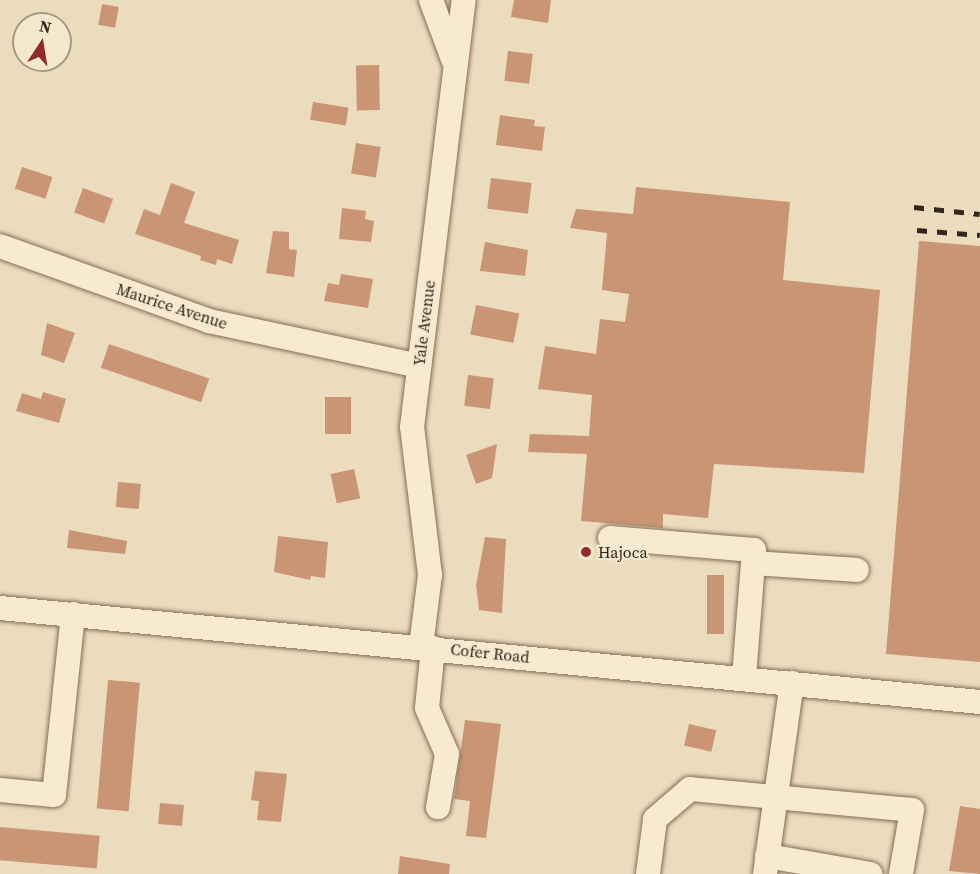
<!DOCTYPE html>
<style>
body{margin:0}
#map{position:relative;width:980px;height:874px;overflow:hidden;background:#ecdcbe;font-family:"Source Serif 4",serif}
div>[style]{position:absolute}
.building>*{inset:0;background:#c99575;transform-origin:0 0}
.roads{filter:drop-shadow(0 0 2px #836d58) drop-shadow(0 0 2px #836d58)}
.minor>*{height:24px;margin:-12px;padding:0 12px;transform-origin:12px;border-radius:12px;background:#f7ead1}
.rail>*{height:4.5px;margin-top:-2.25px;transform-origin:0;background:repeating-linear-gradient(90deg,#33261c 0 10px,transparent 0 20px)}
.dots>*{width:16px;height:16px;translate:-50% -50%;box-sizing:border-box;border:3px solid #f3e7cd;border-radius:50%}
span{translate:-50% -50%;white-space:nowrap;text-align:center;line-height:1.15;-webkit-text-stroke:4.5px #f3e7cd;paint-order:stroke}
.street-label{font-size:16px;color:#33261c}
.poi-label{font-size:16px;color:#33261c}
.left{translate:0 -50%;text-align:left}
.north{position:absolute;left:12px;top:12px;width:60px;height:60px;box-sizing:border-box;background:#f3e7cd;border:2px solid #a69a86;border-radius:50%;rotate:12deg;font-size:16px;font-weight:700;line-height:24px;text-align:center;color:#33261c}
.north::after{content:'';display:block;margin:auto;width:21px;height:27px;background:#902a2e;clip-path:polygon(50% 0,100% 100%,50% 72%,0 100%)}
</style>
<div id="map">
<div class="building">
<i style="clip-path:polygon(514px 0,551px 0,548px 23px,511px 17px)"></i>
<i style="left:102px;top:4px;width:17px;height:21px;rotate:10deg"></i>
<i style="left:508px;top:51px;width:25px;height:30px;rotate:7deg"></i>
<i style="left:379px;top:65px;width:45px;height:23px;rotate:89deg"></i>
<i style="left:313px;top:102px;width:36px;height:18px;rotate:9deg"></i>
<i style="clip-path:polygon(500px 115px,535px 120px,534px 126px,545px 127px,542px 151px,496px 145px)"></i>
<i style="left:356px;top:143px;width:25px;height:31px;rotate:9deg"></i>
<i style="left:22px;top:167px;width:32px;height:23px;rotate:18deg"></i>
<i style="left:491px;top:178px;width:41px;height:31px;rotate:7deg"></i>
<i style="clip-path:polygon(171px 183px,195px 192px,184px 223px,239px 240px,232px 264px,217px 259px,216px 265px,200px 260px,201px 256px,135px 234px,144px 209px,160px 215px)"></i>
<i style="clip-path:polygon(636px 187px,790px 202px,783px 280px,880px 290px,864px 473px,714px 464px,708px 518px,663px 514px,663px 528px,581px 521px,587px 454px,528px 452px,530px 434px,589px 436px,592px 395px,538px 389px,545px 346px,596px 354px,600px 319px,625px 322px,629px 294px,602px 290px,607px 233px,570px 228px,576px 209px,633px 214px)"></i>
<i style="left:83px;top:188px;width:32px;height:26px;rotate:20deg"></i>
<i style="clip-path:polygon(342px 208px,366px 211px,365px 219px,374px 221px,371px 242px,339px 239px)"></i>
<i style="clip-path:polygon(273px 231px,289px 232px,289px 249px,297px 250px,294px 277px,266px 273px)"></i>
<i style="clip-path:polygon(919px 241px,980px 246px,980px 662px,886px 654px)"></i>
<i style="clip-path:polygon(485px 242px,528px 250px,525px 276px,480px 271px)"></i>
<i style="clip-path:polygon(341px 274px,373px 279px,368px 308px,324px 301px,328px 283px,339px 285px)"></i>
<i style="left:476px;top:305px;width:44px;height:30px;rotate:11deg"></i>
<i style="clip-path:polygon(47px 323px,75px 333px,64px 363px,41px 355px)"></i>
<i style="left:109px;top:344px;width:106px;height:25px;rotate:19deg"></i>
<i style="left:468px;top:375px;width:26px;height:31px;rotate:7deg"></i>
<i style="clip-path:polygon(43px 392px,66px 399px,59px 423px,16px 411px,22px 393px,41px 399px)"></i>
<i style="left:325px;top:397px;width:26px;height:37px"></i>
<i style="clip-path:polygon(497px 444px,492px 478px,476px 484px,466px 455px)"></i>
<i style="left:354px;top:469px;width:30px;height:24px;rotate:78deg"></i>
<i style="left:118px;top:482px;width:23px;height:25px;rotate:5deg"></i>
<i style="clip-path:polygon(69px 530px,127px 541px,125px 554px,67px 548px)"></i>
<i style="clip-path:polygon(278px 536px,328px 542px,325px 578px,311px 576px,310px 580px,274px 572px)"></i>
<i style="clip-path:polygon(485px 537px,506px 539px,502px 613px,479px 610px,476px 585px)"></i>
<i style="left:707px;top:575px;width:17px;height:59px"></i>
<i style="left:108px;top:680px;width:32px;height:129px;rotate:5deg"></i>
<i style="clip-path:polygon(465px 720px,501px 724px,486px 838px,466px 836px,470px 801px,454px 799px)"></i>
<i style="left:689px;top:724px;width:28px;height:22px;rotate:13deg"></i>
<i style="clip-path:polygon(255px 771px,287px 774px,281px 822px,257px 820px,259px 801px,251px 800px)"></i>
<i style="left:160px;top:803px;width:24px;height:21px;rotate:5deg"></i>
<i style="clip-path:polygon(960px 806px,980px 809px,980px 874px,949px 871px)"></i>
<i style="left:0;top:827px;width:100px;height:33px;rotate:5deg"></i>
<i style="clip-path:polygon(400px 856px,450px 864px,449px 874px,398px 874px)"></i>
</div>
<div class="roads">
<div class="minor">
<i style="left:431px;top:0;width:63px;rotate:69.6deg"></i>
<i style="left:0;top:246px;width:222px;rotate:19.7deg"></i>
<i style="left:209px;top:321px;width:215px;rotate:12.1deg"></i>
<i style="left:610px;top:538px;width:144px;rotate:4.8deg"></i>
<i style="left:754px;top:550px;width:128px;rotate:94.5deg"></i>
<i style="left:754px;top:563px;width:103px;rotate:3.9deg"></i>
<i style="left:0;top:608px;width:984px;rotate:5.48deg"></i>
<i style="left:421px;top:646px;width:72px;rotate:-82.8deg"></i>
<i style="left:430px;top:575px;width:149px;rotate:-96.9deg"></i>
<i style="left:412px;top:427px;width:430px;rotate:-83.1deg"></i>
<i style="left:433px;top:648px;width:60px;rotate:95.7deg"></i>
<i style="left:427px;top:708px;width:50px;rotate:66.5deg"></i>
<i style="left:447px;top:754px;width:54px;rotate:99.6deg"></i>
<i style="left:0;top:790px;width:54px;rotate:5.3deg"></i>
<i style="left:54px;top:795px;width:182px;rotate:-84deg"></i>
<i style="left:767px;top:856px;width:105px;rotate:9.9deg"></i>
<i style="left:648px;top:874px;width:55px;rotate:-82.7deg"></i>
<i style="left:655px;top:819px;width:46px;rotate:-40.6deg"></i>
<i style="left:690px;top:789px;width:223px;rotate:5.4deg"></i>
<i style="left:912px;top:810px;width:65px;rotate:99.8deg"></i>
<i style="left:765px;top:874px;width:193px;rotate:-82deg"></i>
</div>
</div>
<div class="rail">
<i style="left:914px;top:207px;width:66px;rotate:6.1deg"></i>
<i style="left:917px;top:230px;width:63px;rotate:4.5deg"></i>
</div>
<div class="dots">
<i style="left:586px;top:552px;background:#902a2e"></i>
</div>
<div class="street-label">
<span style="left:172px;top:306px;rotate:18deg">Maurice Avenue</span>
<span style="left:424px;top:323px;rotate:-83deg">Yale Avenue</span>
<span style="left:490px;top:653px;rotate:6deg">Cofer Road</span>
</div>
<div class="poi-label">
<span class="left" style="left:598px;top:552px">Hajoca</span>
</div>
<div class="north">N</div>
</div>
